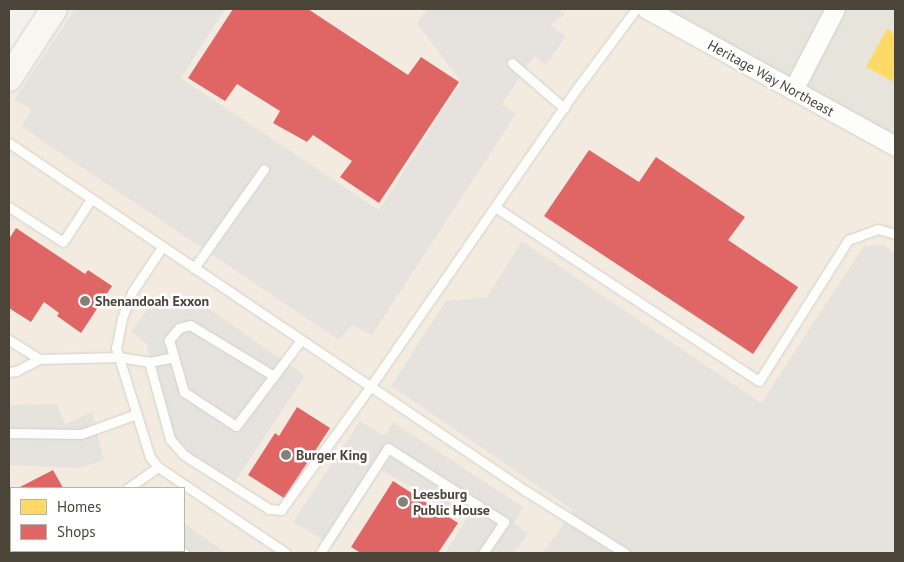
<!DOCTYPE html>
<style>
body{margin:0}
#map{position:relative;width:904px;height:562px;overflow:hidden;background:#f4f2ee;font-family:"PT Sans",sans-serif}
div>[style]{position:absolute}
.residential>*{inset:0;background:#e7e4dc}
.commercial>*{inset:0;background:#f3ebdf}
.parking>*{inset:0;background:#e6e3df}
.homes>*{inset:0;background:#ffd966}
.shops>*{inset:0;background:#e06666}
.roads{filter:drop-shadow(0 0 1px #d2d0cb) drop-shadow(0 0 1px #d2d0cb)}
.lane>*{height:9px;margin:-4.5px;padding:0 4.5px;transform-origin:4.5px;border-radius:4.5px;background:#fdfdfc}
.street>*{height:19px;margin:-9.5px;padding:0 9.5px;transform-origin:9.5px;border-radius:9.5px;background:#fdfdfc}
.secondary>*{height:26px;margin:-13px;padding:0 13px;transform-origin:13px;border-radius:13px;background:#f7f6f1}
.dots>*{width:14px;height:14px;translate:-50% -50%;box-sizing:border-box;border:2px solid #fff;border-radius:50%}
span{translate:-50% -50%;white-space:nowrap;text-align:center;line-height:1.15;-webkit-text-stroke:5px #fff;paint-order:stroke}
.street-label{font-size:14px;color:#4b4439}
.poi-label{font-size:14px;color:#4b4439;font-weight:700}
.left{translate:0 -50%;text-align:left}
.frame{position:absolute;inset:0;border:10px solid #4b4439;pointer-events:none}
.legend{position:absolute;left:10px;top:487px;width:175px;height:65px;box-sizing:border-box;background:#fff;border:1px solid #b7b4b0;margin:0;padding:6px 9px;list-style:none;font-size:15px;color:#4b4439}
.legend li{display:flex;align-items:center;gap:10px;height:25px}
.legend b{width:25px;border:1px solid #b7b4b0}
</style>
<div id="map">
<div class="residential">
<i style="clip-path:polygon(652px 9px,895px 9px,895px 146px)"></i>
</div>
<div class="commercial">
<i style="clip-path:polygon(evenodd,54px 9px,647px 9px,895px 146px,895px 553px,9px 553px,9px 78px,54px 9px,11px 488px,184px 488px,184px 551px,11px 551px,11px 488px)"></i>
</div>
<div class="parking">
<i style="clip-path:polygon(75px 9px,225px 9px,181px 78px,379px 210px,461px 82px,417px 23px,427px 9px,560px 9px,565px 14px,550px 25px,566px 36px,546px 65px,534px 56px,502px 104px,516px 114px,372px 335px,352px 325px,339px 340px,22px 127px,32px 109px,14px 100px)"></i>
<i style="clip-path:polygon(522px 241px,761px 403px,864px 246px,883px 245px,895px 254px,895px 553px,543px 553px,573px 510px,391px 386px,446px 301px,487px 297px)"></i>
<i style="clip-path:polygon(177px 295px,201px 303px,305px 376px,234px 483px,168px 440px,147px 345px,131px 331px,151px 305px)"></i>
<i style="clip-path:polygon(57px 404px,65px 424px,92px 412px,104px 460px,81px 468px,9px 465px,9px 405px)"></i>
<i style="clip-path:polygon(360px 421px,384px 436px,393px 422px,523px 507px,514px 523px,528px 533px,514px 553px,445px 553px,467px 518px,381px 470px,333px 546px,293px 522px)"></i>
<i style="clip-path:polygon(184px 523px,226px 553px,52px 553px,49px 551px,184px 551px)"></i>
</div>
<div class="homes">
<i style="clip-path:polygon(887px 29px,895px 34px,894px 82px,866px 67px)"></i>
</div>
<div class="shops">
<i style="clip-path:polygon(233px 9px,308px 9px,408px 75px,421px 57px,459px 82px,379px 203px,340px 177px,352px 161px,313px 135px,307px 142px,273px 123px,280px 111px,237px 84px,225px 101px,188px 78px)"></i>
<i style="clip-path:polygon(589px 150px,639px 182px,656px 157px,745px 217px,728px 240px,798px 287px,753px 354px,544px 216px)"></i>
<i style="clip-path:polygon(16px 228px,85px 274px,88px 270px,112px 286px,81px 333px,57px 316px,59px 313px,44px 302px,31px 322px,9px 308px,9px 239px)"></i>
<i style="clip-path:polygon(297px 407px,330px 428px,284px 498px,248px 475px,275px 433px,279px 436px)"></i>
<i style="clip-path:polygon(53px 470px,63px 488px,18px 488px)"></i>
<i style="clip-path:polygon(393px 481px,458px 523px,438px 553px,361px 553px,351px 547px)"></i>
<i style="clip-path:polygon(11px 492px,11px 506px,9px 502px,9px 493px)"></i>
</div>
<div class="roads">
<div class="lane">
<i style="left:512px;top:63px;width:69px;rotate:40.9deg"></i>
<i style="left:9px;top:143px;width:623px;rotate:33.95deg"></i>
<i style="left:526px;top:491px;width:117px;rotate:32.1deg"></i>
<i style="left:9px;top:207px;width:64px;rotate:32.9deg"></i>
<i style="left:63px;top:242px;width:51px;rotate:-56.9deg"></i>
<i style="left:495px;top:207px;width:316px;rotate:33.4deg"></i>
<i style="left:759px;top:381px;width:167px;rotate:-57.7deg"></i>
<i style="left:848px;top:240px;width:32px;rotate:-20deg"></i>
<i style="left:878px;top:229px;width:18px;rotate:16deg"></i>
<i style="left:162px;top:247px;width:54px;rotate:123.7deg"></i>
<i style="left:132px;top:292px;width:28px;rotate:111deg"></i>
<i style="left:122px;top:318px;width:31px;rotate:101deg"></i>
<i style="left:116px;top:348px;width:114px;rotate:72.7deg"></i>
<i style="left:150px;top:457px;width:13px;rotate:51deg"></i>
<i style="left:158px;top:467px;width:154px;rotate:33.9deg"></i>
<i style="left:194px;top:268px;width:121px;rotate:-54.7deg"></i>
<i style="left:9px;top:340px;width:36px;rotate:32deg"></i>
<i style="left:40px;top:359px;width:79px;rotate:-1.5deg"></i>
<i style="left:119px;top:357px;width:30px;rotate:9deg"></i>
<i style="left:149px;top:362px;width:25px;rotate:-11deg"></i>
<i style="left:149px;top:362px;width:80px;rotate:74.7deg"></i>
<i style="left:170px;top:439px;width:21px;rotate:49deg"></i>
<i style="left:184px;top:455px;width:101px;rotate:32.4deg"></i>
<i style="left:269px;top:509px;width:12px;rotate:5deg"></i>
<i style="left:281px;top:510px;width:152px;rotate:-54.1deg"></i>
<i style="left:370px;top:387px;width:365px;rotate:-55.3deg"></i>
<i style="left:578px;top:87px;width:97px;rotate:-53.4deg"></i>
<i style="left:9px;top:372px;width:7px;rotate:-8deg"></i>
<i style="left:16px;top:371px;width:27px;rotate:-27deg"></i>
<i style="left:274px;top:376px;width:98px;rotate:-148.7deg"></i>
<i style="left:190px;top:325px;width:11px;rotate:165deg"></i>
<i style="left:179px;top:328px;width:16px;rotate:130deg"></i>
<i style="left:169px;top:340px;width:54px;rotate:73.9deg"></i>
<i style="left:184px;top:392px;width:62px;rotate:33.2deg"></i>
<i style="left:236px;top:426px;width:108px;rotate:-52.9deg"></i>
<i style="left:9px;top:433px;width:72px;rotate:0.8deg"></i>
<i style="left:81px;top:434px;width:59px;rotate:-19.7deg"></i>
<i style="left:128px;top:488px;width:37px;rotate:-35deg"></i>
<i style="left:9px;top:545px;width:2px;rotate:-27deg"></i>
<i style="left:181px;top:551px;width:4px;rotate:34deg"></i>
<i style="left:106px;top:553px;width:5px;rotate:-22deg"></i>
<i style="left:171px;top:553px;width:3px;rotate:-45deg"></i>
<i style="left:320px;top:553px;width:125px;rotate:-57.1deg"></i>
<i style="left:388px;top:448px;width:138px;rotate:32.5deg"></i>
<i style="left:504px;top:522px;width:37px;rotate:124deg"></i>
</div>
<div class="street">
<i style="left:647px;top:9px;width:283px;rotate:28.9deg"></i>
<i style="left:793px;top:90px;width:91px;rotate:-62.6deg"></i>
</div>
<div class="secondary">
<i style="left:9px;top:78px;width:82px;rotate:-56.9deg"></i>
</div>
</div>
<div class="dots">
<i style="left:85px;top:301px;background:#868178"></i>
<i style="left:286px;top:455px;background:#868178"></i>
<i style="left:403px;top:502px;background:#868178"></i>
</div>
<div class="street-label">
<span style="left:771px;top:78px;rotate:29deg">Heritage Way Northeast</span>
</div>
<div class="poi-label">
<span class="left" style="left:95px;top:301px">Shenandoah Exxon</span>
<span class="left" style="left:296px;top:455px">Burger King</span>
<span class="left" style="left:413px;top:502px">Leesburg<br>Public House</span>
</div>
<div class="frame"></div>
<ul class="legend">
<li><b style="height:14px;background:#ffd966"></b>Homes</li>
<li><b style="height:14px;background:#e06666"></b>Shops</li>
</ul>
</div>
